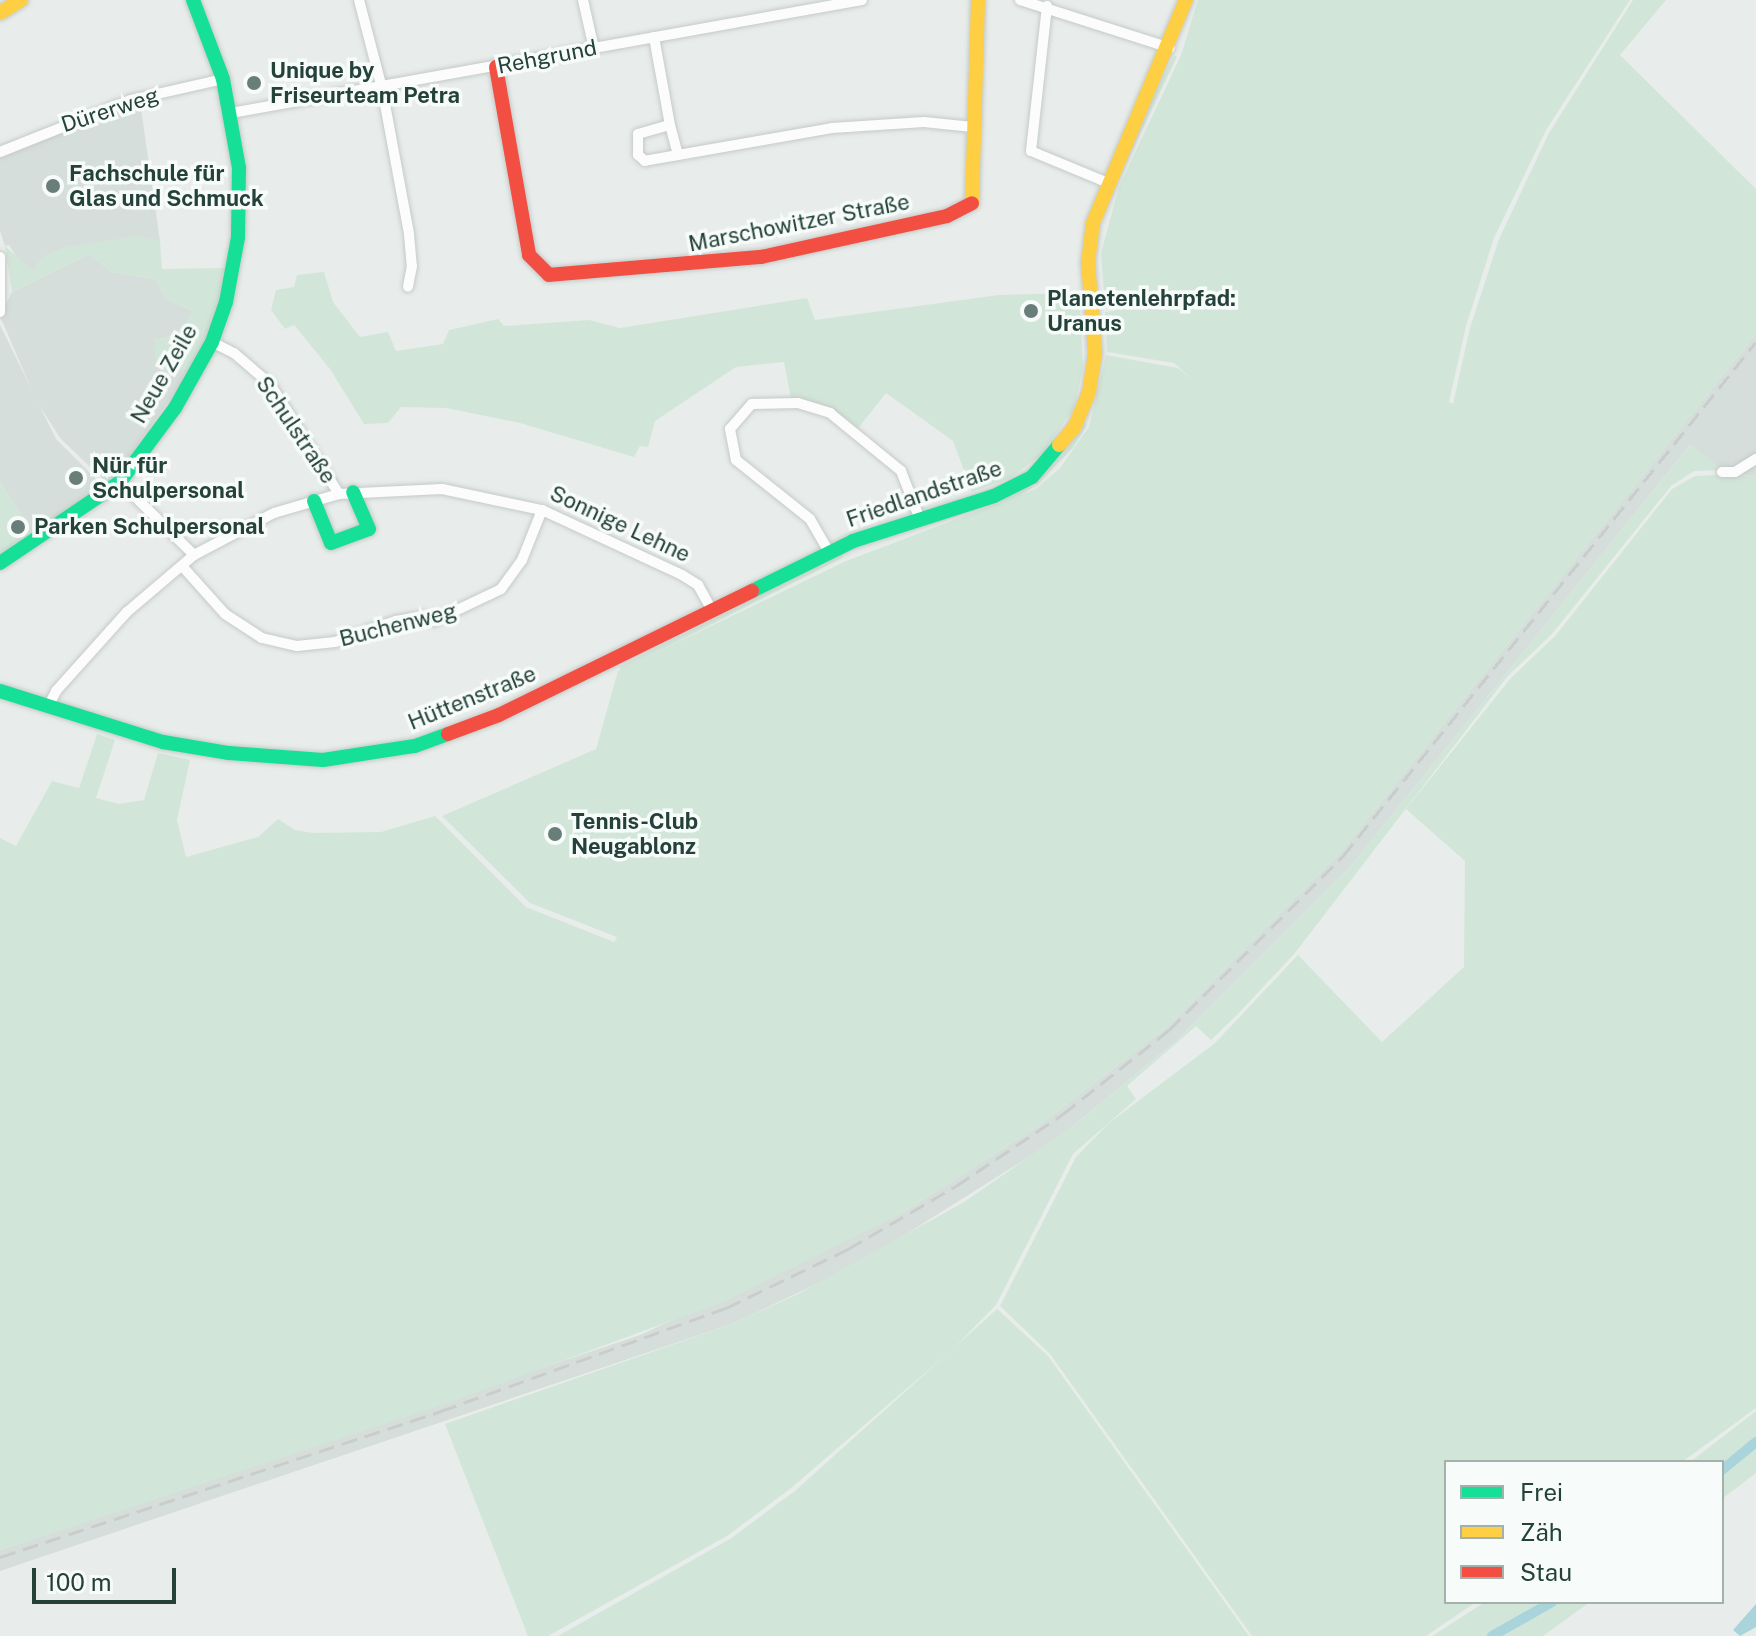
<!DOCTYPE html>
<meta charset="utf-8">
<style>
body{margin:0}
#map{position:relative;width:1756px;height:1636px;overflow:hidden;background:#e8edeb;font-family:"Public Sans",sans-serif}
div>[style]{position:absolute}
.built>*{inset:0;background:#d6dedb}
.green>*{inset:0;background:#d1e6d8;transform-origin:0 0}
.water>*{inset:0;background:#a9d4db}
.canal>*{height:10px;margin:-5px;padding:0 5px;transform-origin:5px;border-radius:5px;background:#a9d4db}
.roads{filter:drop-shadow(0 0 2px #c5cac8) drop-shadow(0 0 2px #c5cac8)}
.street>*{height:10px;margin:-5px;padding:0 5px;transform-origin:5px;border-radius:5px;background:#fcfcfc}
.fast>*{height:14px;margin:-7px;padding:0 7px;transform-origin:7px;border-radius:7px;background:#16e098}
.slow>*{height:14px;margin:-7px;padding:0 7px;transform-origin:7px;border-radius:7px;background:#ffcf43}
.jam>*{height:14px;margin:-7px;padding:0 7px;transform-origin:7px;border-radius:7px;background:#f24e42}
.rail>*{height:3px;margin-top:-1.5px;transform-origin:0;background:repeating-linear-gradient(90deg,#c9cdcc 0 16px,transparent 0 24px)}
.dots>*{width:22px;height:22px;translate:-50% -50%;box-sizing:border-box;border:4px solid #f7fbf9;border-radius:50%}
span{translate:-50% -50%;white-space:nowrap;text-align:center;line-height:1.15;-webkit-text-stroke:7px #f7fbf9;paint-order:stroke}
.street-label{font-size:22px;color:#24423a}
.poi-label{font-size:22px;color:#24423a;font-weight:700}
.left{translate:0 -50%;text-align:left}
.legend{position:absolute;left:1444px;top:1460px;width:280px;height:144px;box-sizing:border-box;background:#f7fbf9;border:2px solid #a3b1ad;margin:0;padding:10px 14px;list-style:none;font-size:24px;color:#24423a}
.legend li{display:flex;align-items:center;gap:16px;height:40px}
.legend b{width:40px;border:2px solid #a3b1ad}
.scale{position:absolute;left:32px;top:1568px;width:144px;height:36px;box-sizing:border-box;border:4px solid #24423a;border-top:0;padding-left:10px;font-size:24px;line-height:28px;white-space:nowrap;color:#24423a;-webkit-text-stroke:6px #f7fbf9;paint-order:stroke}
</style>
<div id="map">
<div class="built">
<i style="clip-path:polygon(140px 101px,160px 241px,136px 237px,33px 271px,23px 267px,9px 245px,5px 246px,0 231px,0 156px)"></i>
<i style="clip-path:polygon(89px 254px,112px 272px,156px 279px,166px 299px,193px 311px,180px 334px,154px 340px,191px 369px,109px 485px,60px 438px,36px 400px,0 316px,12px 292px)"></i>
<i style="clip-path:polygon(0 325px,56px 439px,105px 488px,35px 537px,0 481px)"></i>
<i style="clip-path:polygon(1756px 334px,1756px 477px,1721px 470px,1690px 445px,1351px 866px,1177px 1040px,1056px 1140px,857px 1265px,732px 1324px,0 1571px,0 1550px,640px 1335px,902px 1213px,1037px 1127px,1167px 1027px,1340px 853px)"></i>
</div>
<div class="green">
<i style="clip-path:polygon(1198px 0,1630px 0,1546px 130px,1494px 238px,1466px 326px,1449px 402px,1453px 404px,1470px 328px,1499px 239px,1549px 133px,1633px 0,1666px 0,1620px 55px,1756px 189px,1756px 334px,1340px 853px,1167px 1027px,1037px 1127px,902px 1213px,725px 1301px,439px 1406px,0 1550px,0 838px,16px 846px,52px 781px,79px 788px,97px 734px,115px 740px,96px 798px,119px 804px,144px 800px,158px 753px,190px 760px,177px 820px,186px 857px,258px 837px,278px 819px,295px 830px,313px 833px,381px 832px,435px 816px,526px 907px,614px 942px,617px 937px,530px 903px,442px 816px,596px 749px,618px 671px,846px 561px,1036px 489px,1060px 468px,1089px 427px,1106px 355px,1178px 368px,1194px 381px,1174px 363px,1107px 352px,1105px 312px,1167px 303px,1105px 308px,1101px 253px,1119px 187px,1181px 55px)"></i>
<i style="clip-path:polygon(1174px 55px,1177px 57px,1116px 184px,1128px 145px)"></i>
<i style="clip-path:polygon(136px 236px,160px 241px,162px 269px,227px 268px,208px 341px,191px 369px,162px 371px,155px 358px,154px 340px,180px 334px,193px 311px,166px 299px,156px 279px,112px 272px,89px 254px,12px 292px,5px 246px,33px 271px,42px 257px,63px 248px)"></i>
<i style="clip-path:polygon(324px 272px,333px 302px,360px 337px,388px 332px,396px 351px,443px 344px,449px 330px,498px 319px,504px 326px,589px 320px,620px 328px,807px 298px,815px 320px,999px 295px,1079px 293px,1083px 368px,1074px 408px,1041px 455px,1010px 478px,972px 492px,953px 441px,886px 393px,856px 431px,791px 399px,784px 362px,736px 367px,655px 421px,648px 447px,640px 446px,634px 457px,520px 423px,446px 408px,401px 407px,388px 423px,364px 424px,330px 369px,294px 325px,285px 329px,271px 310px,276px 290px,294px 287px,297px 275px)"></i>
<i style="clip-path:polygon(1084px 421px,1087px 425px,1073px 448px,1036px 486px,1035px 481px,1066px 450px)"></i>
<i style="clip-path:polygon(1691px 444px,1721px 470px,1694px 471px,1671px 486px,1552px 634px,1507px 677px,1295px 953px,1238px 1014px,1211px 1040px,1196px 1026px,1127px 1086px,1136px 1099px,1073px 1154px,996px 1305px,953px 1349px,791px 1488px,727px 1536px,548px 1636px,528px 1636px,445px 1424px,732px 1324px,798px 1294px,964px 1202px,1072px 1127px,1177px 1040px,1351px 866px)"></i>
<i style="clip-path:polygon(1736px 474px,1756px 477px,1756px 1408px,1682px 1462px,1446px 1462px,1446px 1602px,1476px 1602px,1426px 1636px,1252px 1636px,1050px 1354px,1000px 1306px,1076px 1157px,1109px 1123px,1215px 1043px,1298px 955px,1382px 1042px,1464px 967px,1465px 861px,1406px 809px,1510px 679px,1555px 636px,1672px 489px,1695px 476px)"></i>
<i style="clip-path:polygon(0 481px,35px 537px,0 560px)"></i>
<i style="clip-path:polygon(1032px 483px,1033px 487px,1019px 496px,923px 527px,921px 521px)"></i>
<i style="left:841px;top:554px;width:4px;height:249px;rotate:63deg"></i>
<i style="clip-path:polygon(997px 1309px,1048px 1356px,1249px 1636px,558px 1636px,730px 1539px,795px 1491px)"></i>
<i style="clip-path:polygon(1756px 1411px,1756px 1473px,1722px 1499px,1722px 1462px,1690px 1462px)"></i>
<i style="clip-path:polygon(1485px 1602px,1590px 1602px,1543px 1636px,1432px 1636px)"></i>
</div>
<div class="water">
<i style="clip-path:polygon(1756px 1604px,1756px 1627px,1740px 1636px,1733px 1630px)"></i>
</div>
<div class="canal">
<i style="left:1722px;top:1470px;width:44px;rotate:-39.5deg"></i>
<i style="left:1492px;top:1636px;width:69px;rotate:-29.5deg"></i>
</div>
<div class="roads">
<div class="street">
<i style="left:359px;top:0;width:91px;rotate:75.4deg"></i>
<i style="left:382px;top:88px;width:148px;rotate:79.5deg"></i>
<i style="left:409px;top:234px;width:32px;rotate:85deg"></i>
<i style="left:412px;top:266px;width:21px;rotate:101deg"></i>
<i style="left:583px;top:0;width:50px;rotate:77.3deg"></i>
<i style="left:1020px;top:0;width:157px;rotate:17.7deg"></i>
<i style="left:1047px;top:6px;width:146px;rotate:96.3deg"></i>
<i style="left:1031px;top:151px;width:81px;rotate:22.5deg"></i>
<i style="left:654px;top:37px;width:89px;rotate:79.7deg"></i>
<i style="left:231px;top:113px;width:641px;rotate:-10.15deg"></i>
<i style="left:0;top:152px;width:141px;rotate:-21.7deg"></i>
<i style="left:131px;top:100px;width:94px;rotate:-12.9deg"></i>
<i style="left:678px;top:155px;width:34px;rotate:170deg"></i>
<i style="left:645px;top:161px;width:9px;rotate:-139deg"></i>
<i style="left:638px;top:155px;width:21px;rotate:-90deg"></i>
<i style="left:638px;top:134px;width:33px;rotate:-16deg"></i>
<i style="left:670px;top:125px;width:31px;rotate:75deg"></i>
<i style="left:678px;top:155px;width:156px;rotate:-9.9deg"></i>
<i style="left:832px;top:128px;width:92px;rotate:-3.7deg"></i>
<i style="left:924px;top:122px;width:49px;rotate:5.8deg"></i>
<i style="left:0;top:257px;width:55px;rotate:90deg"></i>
<i style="left:212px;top:342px;width:25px;rotate:27deg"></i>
<i style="left:234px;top:353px;width:48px;rotate:40.7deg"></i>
<i style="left:270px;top:384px;width:130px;rotate:57.9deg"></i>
<i style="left:1722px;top:472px;width:13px"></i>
<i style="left:1735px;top:472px;width:25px;rotate:-32deg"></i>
<i style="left:120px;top:482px;width:104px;rotate:44.6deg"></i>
<i style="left:829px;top:552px;width:38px;rotate:-120deg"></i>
<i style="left:810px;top:519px;width:95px;rotate:-141.4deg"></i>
<i style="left:736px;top:460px;width:32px;rotate:-101deg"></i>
<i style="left:730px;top:429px;width:33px;rotate:-49deg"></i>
<i style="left:752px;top:404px;width:46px;rotate:-1.2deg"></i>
<i style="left:798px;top:403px;width:34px;rotate:17deg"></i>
<i style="left:830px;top:413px;width:92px;rotate:39.2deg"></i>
<i style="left:901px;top:471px;width:49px;rotate:68.6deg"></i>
<i style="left:182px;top:566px;width:64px;rotate:48.1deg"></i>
<i style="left:225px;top:614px;width:44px;rotate:33deg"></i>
<i style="left:262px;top:638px;width:36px;rotate:13deg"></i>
<i style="left:297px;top:646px;width:38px;rotate:-6deg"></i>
<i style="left:335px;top:642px;width:65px;rotate:-19deg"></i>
<i style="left:396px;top:621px;width:27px;rotate:-10deg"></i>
<i style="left:423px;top:616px;width:12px;rotate:24deg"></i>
<i style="left:434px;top:621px;width:74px;rotate:-25.5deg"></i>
<i style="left:501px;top:589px;width:36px;rotate:-54deg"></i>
<i style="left:522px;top:560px;width:54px;rotate:-68.2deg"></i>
<i style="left:49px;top:705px;width:16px;rotate:-63deg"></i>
<i style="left:56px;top:691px;width:106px;rotate:-48.1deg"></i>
<i style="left:127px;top:612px;width:88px;rotate:-40.4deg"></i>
<i style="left:194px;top:555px;width:90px;rotate:-27.7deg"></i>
<i style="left:274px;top:513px;width:68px;rotate:-16.3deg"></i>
<i style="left:339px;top:494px;width:103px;rotate:-2.8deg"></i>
<i style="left:442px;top:489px;width:102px;rotate:11.9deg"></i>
<i style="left:542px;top:510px;width:154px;rotate:24.9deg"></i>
<i style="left:682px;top:575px;width:19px;rotate:32deg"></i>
<i style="left:698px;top:585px;width:29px;rotate:61deg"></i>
</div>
<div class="fast">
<i style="left:314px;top:501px;width:45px;rotate:68deg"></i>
<i style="left:331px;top:543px;width:40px;rotate:-20.2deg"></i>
<i style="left:369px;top:529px;width:40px;rotate:-113.4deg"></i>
<i style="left:0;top:563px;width:145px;rotate:-34deg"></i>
<i style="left:120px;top:482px;width:92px;rotate:-53.4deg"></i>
<i style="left:175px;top:408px;width:76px;rotate:-60.7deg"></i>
<i style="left:212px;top:342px;width:42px;rotate:-70.7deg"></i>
<i style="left:226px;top:302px;width:66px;rotate:-79.5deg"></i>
<i style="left:238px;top:237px;width:69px;rotate:-89.2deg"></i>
<i style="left:239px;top:168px;width:90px;rotate:-100.2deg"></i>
<i style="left:223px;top:79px;width:85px;rotate:-110.8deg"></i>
<i style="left:752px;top:591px;width:113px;rotate:-26.3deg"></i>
<i style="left:853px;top:541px;width:148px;rotate:-17.7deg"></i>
<i style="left:994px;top:496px;width:42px;rotate:-26.6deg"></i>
<i style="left:1032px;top:477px;width:42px;rotate:-49.8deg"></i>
<i style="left:0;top:691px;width:171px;rotate:17.4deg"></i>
<i style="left:163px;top:742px;width:67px;rotate:9.5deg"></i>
<i style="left:229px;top:753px;width:94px;rotate:4.3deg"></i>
<i style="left:323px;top:760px;width:93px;rotate:-8.7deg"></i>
<i style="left:415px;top:746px;width:35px;rotate:-20deg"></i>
</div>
<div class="slow">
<i style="left:0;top:13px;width:25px;rotate:-32deg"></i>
<i style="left:972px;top:203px;width:203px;rotate:-88.3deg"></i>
<i style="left:1059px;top:445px;width:23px;rotate:-49deg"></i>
<i style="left:1074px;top:428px;width:39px;rotate:-67deg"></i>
<i style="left:1089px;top:392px;width:39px;rotate:-81deg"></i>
<i style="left:1095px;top:353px;width:90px;rotate:-94.4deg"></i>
<i style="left:1088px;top:263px;width:40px;rotate:-82.9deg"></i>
<i style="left:1093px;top:223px;width:242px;rotate:-67.4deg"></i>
</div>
<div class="jam">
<i style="left:496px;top:67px;width:191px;rotate:80deg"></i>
<i style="left:529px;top:255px;width:28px;rotate:45deg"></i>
<i style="left:549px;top:275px;width:213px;rotate:-4.9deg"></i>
<i style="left:761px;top:257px;width:190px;rotate:-12.4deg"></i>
<i style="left:947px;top:216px;width:28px;rotate:-27deg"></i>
<i style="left:448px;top:734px;width:54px;rotate:-20.4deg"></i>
<i style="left:499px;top:715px;width:282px;rotate:-26.1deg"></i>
</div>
</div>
<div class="rail">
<i style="left:0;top:1557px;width:465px;rotate:-18.3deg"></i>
<i style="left:441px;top:1411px;width:303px;rotate:-19.9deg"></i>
<i style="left:726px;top:1308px;width:136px;rotate:-25.8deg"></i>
<i style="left:848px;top:1249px;width:125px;rotate:-30.3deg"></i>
<i style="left:956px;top:1186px;width:129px;rotate:-33.9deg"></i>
<i style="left:1063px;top:1114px;width:135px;rotate:-38.4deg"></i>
<i style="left:1169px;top:1030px;width:246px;rotate:-45deg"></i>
<i style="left:1343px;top:856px;width:659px;rotate:-51.22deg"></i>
</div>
<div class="dots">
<i style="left:254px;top:83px;background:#697e78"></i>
<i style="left:53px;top:186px;background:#697e78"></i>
<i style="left:1031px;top:311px;background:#697e78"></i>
<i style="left:76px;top:478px;background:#697e78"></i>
<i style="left:18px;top:527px;background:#697e78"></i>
<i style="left:555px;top:834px;background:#697e78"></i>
</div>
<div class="street-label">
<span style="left:547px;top:57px;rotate:-11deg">Rehgrund</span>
<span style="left:110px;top:110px;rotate:-18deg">Dürerweg</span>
<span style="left:799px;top:223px;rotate:-11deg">Marschowitzer Straße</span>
<span style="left:164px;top:374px;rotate:-60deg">Neue Zeile</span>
<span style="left:296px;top:430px;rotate:56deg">Schulstraße</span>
<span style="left:924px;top:494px;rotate:-19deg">Friedlandstraße</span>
<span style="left:620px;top:524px;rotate:25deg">Sonnige Lehne</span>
<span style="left:398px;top:625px;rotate:-14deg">Buchenweg</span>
<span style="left:472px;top:698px;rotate:-22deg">Hüttenstraße</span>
</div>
<div class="poi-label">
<span class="left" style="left:270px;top:83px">Unique by<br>Friseurteam Petra</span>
<span class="left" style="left:69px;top:186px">Fachschule für<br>Glas und Schmuck</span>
<span class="left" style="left:1047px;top:311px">Planetenlehrpfad:<br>Uranus</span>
<span class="left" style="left:92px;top:478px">Nür für<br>Schulpersonal</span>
<span class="left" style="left:34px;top:527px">Parken Schulpersonal</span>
<span class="left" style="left:571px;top:834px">Tennis-Club<br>Neugablonz</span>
</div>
<ul class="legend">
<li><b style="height:10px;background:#16e098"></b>Frei</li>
<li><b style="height:10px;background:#ffcf43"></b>Zäh</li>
<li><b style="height:10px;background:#f24e42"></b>Stau</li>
</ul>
<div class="scale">100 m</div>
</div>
